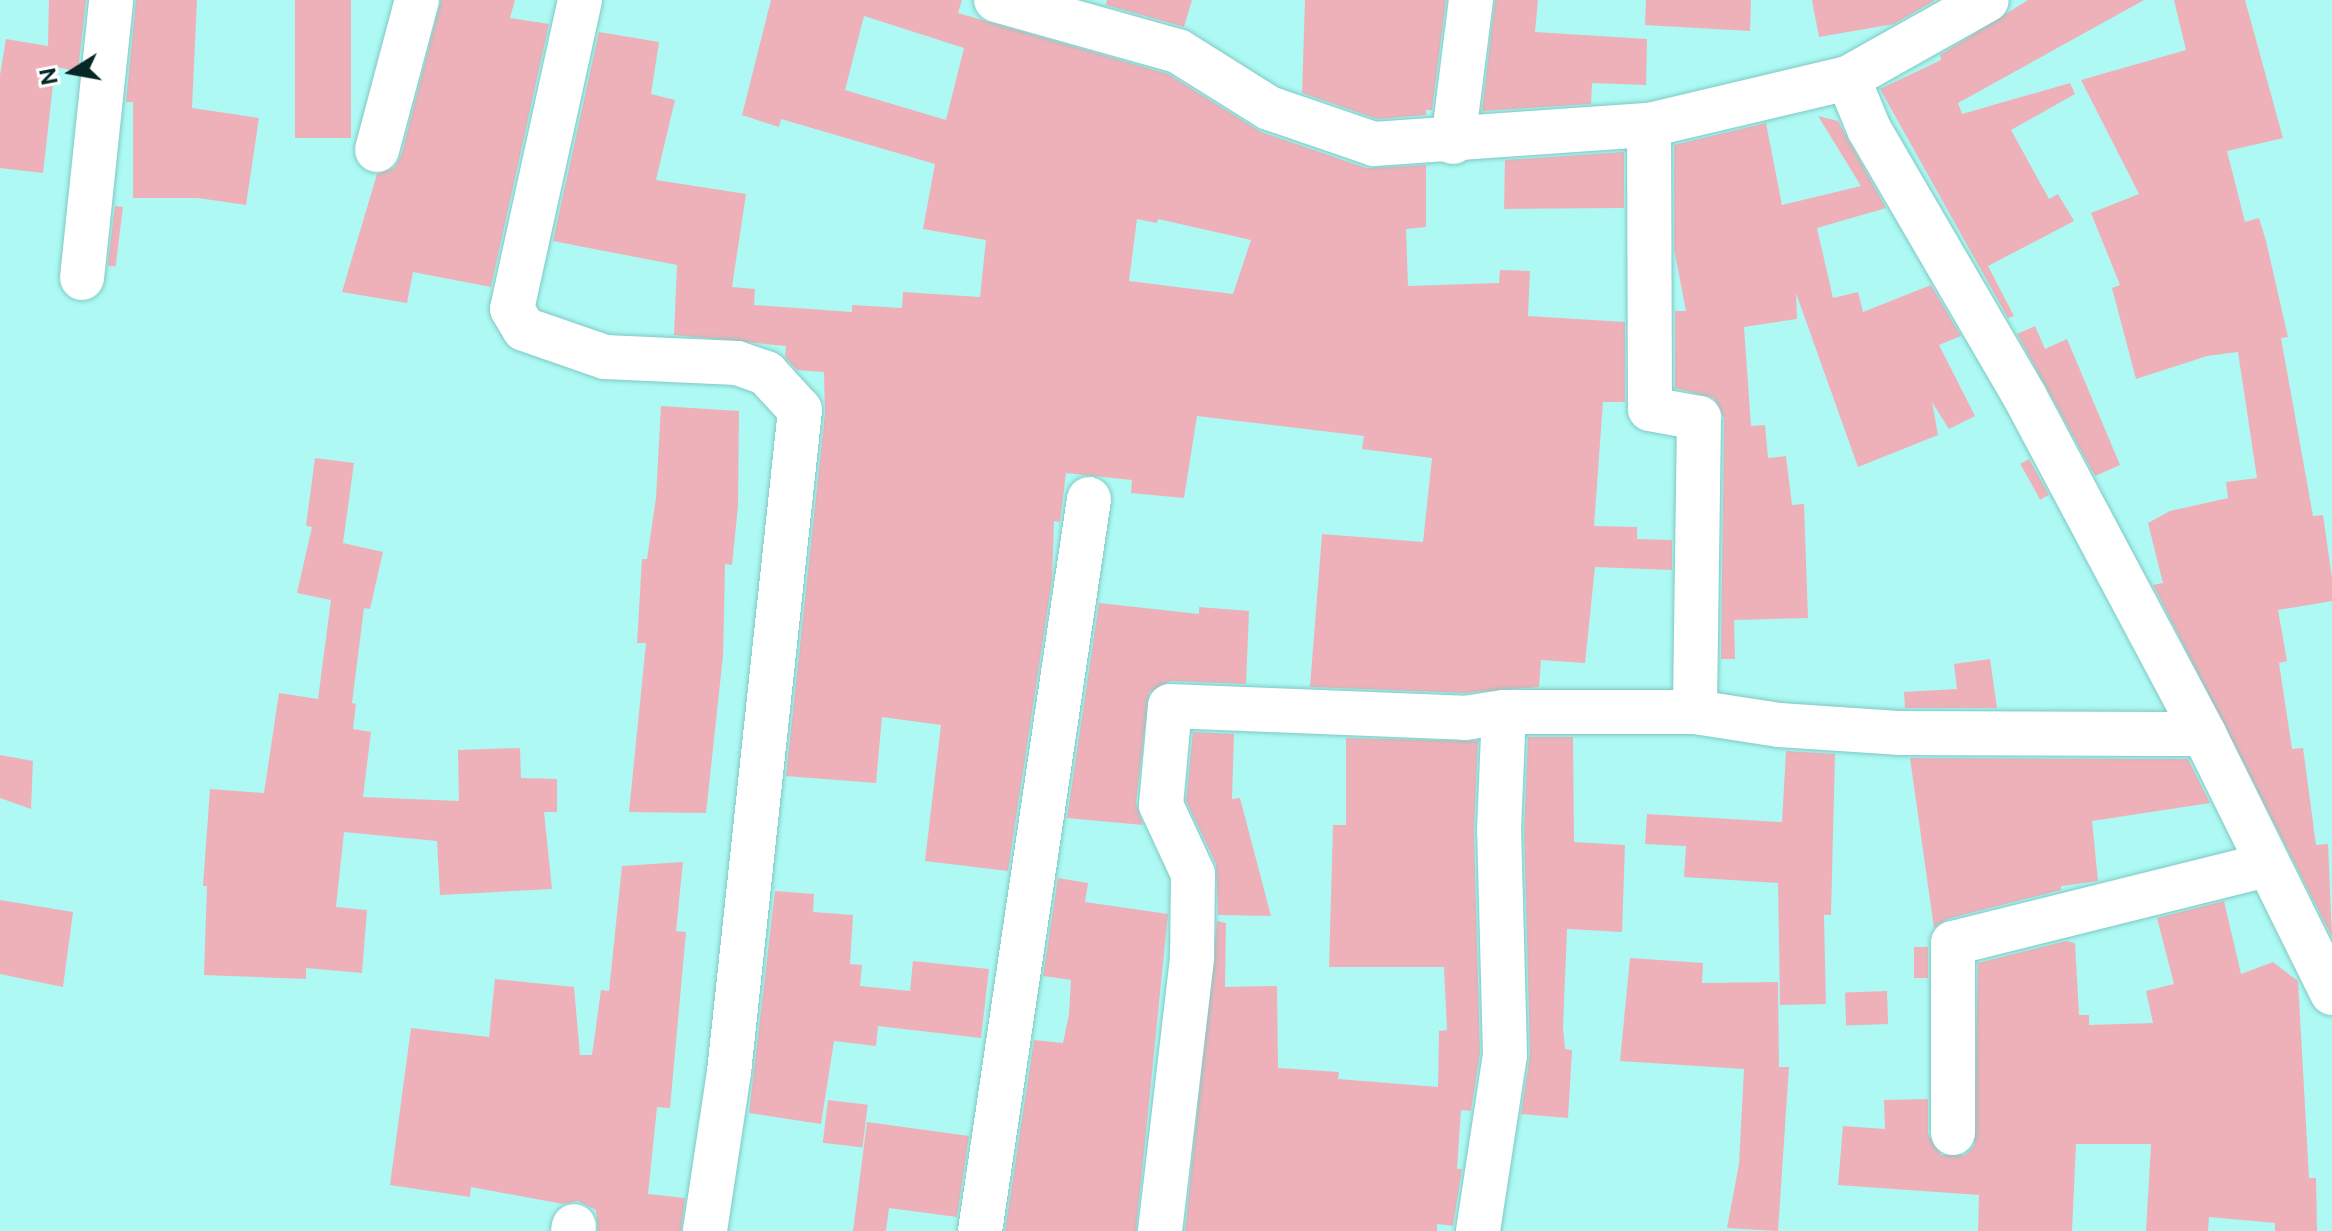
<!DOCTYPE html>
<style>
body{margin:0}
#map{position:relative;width:2332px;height:1231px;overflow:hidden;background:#aef9f3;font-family:"Public Sans",sans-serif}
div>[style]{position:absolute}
.building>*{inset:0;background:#efb1b9;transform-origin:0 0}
.roads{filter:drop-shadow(0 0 2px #7fc9c4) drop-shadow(0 0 2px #7fc9c4)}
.minor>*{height:44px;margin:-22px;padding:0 22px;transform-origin:22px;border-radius:22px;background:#fff}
span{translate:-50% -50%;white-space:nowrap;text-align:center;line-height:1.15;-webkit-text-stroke:8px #fff;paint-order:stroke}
.north{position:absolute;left:32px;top:32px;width:80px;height:80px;-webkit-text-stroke:6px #fff;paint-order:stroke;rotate:259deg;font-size:22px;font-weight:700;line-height:32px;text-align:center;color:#072726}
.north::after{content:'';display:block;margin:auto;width:28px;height:36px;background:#072726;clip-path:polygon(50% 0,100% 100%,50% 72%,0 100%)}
</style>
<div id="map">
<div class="building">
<i style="clip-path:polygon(49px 0,86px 0,78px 71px,55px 67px,43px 173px,0 168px,0 75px,6px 39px,48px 46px)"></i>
<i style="clip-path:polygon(136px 0,197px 0,192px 108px,259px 118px,246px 205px,198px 198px,133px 198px,133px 102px,126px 102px)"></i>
<i style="left:295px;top:0;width:56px;height:138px"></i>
<i style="clip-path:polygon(441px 0,515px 0,510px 18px,549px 24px,491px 287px,413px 272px,407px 303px,342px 292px,377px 174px,394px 168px,401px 156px)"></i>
<i style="clip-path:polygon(evenodd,771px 0,962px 0,958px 13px,1168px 74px,1261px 132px,1366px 168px,1426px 165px,1426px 227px,1406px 229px,1408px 286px,1499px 283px,1500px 270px,1530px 271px,1528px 316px,1625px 322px,1625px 402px,1603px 402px,1594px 526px,1637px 527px,1637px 539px,1672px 540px,1672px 570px,1595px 567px,1585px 663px,1541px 660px,1539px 687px,1464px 693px,1310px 687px,1322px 534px,1423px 542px,1432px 458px,1362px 449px,1364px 436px,1197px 416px,1184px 498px,1131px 493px,1132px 480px,1066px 473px,1060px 522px,1054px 521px,1052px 580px,1008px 871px,925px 861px,941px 725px,882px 717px,876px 783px,786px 776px,825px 413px,824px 372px,797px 370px,785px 357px,786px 346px,674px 335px,677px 265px,553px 241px,599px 32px,659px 42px,651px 94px,675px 100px,656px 180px,746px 194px,732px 287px,755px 289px,754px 305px,852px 312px,852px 305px,902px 308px,903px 292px,980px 297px,986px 240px,923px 229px,935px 164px,781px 119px,779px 127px,742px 115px,771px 0,864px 16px,964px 48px,946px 120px,845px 90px,864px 16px,771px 0,1137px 219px,1157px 223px,1158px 219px,1251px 240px,1233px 294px,1129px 281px,1137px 219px)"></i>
<i style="clip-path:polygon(1107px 0,1192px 0,1184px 27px,1106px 5px)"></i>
<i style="clip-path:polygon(1305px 0,1446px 0,1432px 110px,1426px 110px,1426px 115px,1377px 119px,1302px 93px)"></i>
<i style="clip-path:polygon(1495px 0,1538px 0,1535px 32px,1647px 39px,1646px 85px,1592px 83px,1591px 104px,1482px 111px)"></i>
<i style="clip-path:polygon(1646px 0,1751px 0,1750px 31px,1645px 25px)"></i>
<i style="clip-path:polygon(1812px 0,1934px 0,1934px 1px,1894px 24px,1819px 37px)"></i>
<i style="clip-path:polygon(2028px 0,2144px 0,1958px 103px,1962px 114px,2070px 83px,2075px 94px,2011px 130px,2049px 199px,2058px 194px,2074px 221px,1988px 266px,2014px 316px,2008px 318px,1880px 89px,1941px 60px,1940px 55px)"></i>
<i style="clip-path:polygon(2174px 0,2245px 0,2283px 138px,2227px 151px,2245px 222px,2259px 218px,2266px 241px,2288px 337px,2281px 338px,2313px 516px,2323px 515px,2332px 578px,2332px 601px,2278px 610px,2287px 661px,2279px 663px,2292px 749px,2303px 748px,2316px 845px,2328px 844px,2332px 937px,2153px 585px,2163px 583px,2148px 523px,2170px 511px,2228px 498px,2226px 482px,2257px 478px,2238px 352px,2207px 356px,2136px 379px,2112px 288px,2120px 285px,2091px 213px,2139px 194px,2081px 80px,2186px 50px)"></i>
<i style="clip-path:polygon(1818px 116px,1838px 121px,1886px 208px,1817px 228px,1833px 298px,1858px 292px,1863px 312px,1931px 285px,1961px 336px,1939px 345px,1975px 416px,1949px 429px,1932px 402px,1938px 435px,1858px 467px,1796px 293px,1797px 319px,1744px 327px,1751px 426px,1765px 425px,1768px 458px,1786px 456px,1792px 505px,1804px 504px,1808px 618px,1734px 620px,1735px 659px,1721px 659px,1724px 418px,1714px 398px,1675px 388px,1675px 311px,1686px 311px,1674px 249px,1674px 145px,1766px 123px,1782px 205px,1861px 186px)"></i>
<i style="clip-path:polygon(1624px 152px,1624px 208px,1504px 209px,1505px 160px)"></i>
<i style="left:115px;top:206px;width:8px;height:60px;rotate:7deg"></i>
<i style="clip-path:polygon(2035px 326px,2045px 349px,2067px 339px,2120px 465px,2095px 476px,2017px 334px)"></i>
<i style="clip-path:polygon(661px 406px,739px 411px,738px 506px,732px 565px,725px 564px,723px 656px,706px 813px,629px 812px,646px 643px,637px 643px,642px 559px,647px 559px,656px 498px)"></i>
<i style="clip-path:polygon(315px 458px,354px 463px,343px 543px,383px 552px,370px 609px,364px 608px,352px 703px,356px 704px,353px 729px,371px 732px,363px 797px,459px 801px,458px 750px,520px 748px,521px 778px,557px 779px,557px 812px,544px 812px,552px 889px,440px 895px,437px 841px,344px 832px,336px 907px,367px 910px,362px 973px,306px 968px,306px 979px,204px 975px,207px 886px,203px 886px,210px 789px,264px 793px,279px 693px,318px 699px,331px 600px,297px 593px,312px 527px,306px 526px)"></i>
<i style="left:2029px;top:459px;width:41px;height:10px;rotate:61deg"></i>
<i style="clip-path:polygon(1099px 603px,1199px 614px,1199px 607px,1249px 611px,1246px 684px,1170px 681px,1149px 693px,1136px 803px,1143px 825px,1067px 818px)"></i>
<i style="clip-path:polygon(1990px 659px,1997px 708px,1905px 708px,1904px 692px,1957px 689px,1954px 664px)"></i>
<i style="clip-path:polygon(1193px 732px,1234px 734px,1232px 799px,1240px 798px,1271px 916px,1218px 915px,1216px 864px,1186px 801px)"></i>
<i style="clip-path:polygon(1528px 737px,1573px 737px,1574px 842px,1625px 845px,1622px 932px,1567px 929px,1563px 1027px,1565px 1049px,1572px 1050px,1568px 1118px,1521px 1114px,1530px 1054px,1524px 830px)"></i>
<i style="clip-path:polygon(1346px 738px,1478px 741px,1474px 831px,1480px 1053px,1471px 1111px,1461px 1110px,1457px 1169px,1462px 1169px,1453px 1226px,1437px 1224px,1437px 1231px,1185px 1231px,1217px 921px,1226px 923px,1225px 987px,1277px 986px,1278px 1068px,1339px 1072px,1338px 1079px,1438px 1087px,1439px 1031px,1447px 1030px,1444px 967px,1329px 967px,1333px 825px,1346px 825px)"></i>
<i style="clip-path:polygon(1786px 751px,1835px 754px,1831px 915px,1824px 915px,1826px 1004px,1780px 1005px,1778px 883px,1684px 877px,1686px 846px,1645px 844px,1647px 814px,1782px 822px)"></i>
<i style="clip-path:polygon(0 755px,33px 761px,31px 809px,0 798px)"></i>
<i style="clip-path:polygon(1910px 758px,2188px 759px,2210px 803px,2092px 821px,2098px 881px,2061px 886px,2061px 890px,1947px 919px,1934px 928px)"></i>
<i style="clip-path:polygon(683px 862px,676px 931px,686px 932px,670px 1108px,657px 1107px,648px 1194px,685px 1198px,681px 1231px,598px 1231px,596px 1210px,578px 1201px,563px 1204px,471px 1187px,470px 1197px,390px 1185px,411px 1028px,489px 1037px,495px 979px,574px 987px,580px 1055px,592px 1055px,601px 990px,609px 991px,622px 866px)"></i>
<i style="clip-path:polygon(1058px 878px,1088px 883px,1085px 902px,1168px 914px,1136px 1231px,1005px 1231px,1034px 1040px,1063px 1043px,1069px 1014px,1071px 980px,1043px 976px)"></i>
<i style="clip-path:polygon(775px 891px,814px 894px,813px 912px,853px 915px,850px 964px,862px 965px,860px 986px,910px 991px,913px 961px,989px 969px,981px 1038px,878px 1026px,876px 1046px,834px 1041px,821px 1124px,749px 1113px)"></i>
<i style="clip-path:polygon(0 900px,73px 912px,63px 987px,0 974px)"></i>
<i style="clip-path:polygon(2224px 901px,2241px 974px,2273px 962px,2298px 981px,2309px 1178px,2316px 1178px,2317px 1231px,2275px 1231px,2275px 1223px,2209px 1217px,2208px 1231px,2146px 1231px,2151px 1144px,2076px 1144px,2072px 1231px,1978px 1231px,1979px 1195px,1838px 1185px,1843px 1126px,1885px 1129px,1884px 1100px,1928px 1099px,1928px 1134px,1941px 1155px,1965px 1155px,1974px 1146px,1978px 963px,2066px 941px,2075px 943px,2079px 1015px,2089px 1015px,2089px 1025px,2153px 1023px,2146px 991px,2174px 984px,2157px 918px)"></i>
<i style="left:1914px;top:947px;width:14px;height:31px"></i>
<i style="clip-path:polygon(1630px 958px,1703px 963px,1702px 983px,1778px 982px,1779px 1067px,1789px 1067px,1778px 1231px,1727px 1228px,1739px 1164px,1744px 1069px,1620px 1061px)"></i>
<i style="left:1887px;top:991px;width:33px;height:42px;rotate:88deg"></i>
<i style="left:828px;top:1100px;width:40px;height:43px;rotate:7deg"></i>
<i style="clip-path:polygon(867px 1122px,969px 1136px,957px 1217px,889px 1208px,886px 1231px,853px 1231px)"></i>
</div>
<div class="roads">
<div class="minor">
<i style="left:580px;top:0;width:316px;rotate:102.4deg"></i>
<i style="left:512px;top:309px;width:23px;rotate:59deg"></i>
<i style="left:524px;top:329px;width:86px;rotate:19.1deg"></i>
<i style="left:605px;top:357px;width:132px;rotate:2.6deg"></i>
<i style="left:737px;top:363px;width:31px;rotate:19deg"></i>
<i style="left:766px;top:373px;width:50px;rotate:47.4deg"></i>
<i style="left:800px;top:410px;width:666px;rotate:96.12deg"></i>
<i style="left:729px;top:1072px;width:161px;rotate:98.6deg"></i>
<i style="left:996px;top:0;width:189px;rotate:15.7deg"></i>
<i style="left:1178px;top:51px;width:107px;rotate:32.1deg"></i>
<i style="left:1269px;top:108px;width:111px;rotate:18.9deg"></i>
<i style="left:1374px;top:144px;width:276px;rotate:-4deg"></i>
<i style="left:1649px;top:125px;width:204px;rotate:-13.3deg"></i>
<i style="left:1848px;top:78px;width:159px;rotate:-29.3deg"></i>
<i style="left:1848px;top:78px;width:55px;rotate:67.6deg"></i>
<i style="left:1869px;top:129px;width:310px;rotate:59.8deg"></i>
<i style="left:2025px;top:397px;width:382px;rotate:62deg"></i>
<i style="left:2204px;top:734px;width:289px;rotate:63.7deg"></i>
<i style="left:1649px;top:125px;width:284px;rotate:89.8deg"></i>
<i style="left:1650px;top:409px;width:50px;rotate:10.4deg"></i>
<i style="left:1699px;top:418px;width:294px;rotate:90.8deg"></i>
<i style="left:1453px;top:142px;width:143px;rotate:-82.8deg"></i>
<i style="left:377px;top:150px;width:155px;rotate:-75.1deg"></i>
<i style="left:82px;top:278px;width:280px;rotate:-84deg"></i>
<i style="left:1953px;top:1133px;width:190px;rotate:-90deg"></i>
<i style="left:1953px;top:943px;width:324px;rotate:-14deg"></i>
<i style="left:573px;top:1231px;width:5px;rotate:-79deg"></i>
<i style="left:980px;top:1231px;width:740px;rotate:-81.53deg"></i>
<i style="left:1160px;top:1231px;width:276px;rotate:-83.3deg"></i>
<i style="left:1192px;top:957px;width:83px;rotate:-89.3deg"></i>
<i style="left:1193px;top:874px;width:76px;rotate:-114.9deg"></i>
<i style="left:1161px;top:805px;width:99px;rotate:-84.8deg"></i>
<i style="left:1170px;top:706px;width:295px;rotate:2.3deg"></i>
<i style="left:1465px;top:718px;width:39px;rotate:-9deg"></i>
<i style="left:1504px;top:712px;width:191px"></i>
<i style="left:1695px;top:712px;width:85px;rotate:8.8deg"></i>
<i style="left:1779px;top:725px;width:119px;rotate:3.8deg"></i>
<i style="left:1898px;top:733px;width:306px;rotate:0.2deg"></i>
<i style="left:1478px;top:1231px;width:178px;rotate:-81.3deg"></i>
<i style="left:1505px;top:1055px;width:225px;rotate:-91.5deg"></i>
<i style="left:1499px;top:830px;width:118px;rotate:-87.6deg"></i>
</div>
</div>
<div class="north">N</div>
</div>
